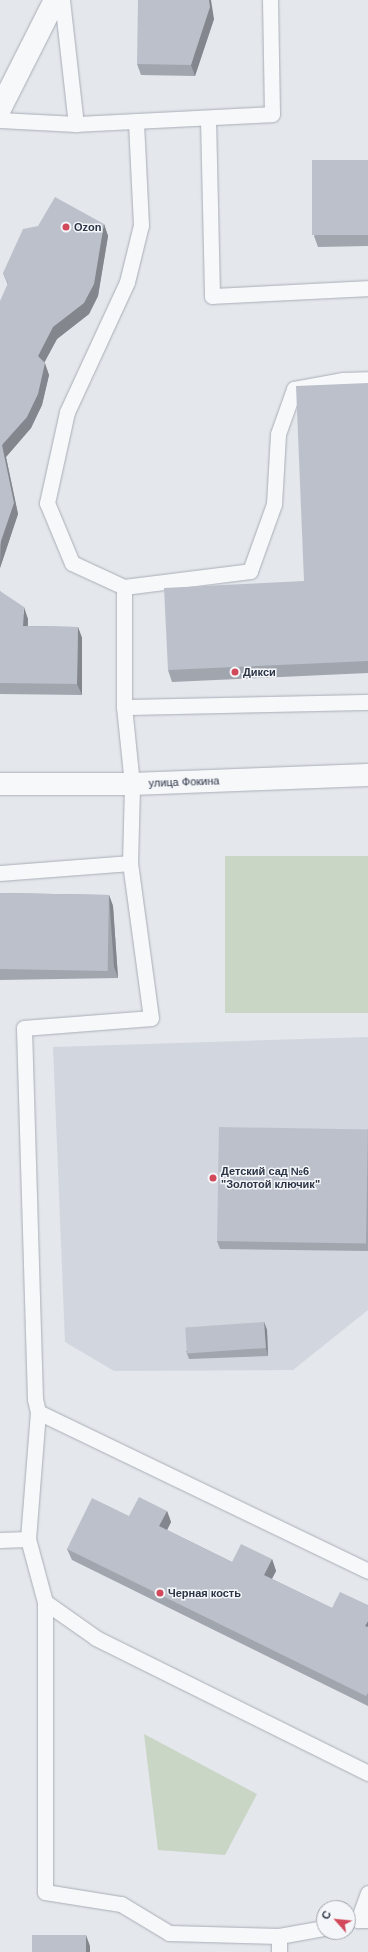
<!DOCTYPE html>
<meta charset="utf-8">
<style>
body{margin:0}
#map{position:relative;width:368px;height:1952px;overflow:hidden;background:#e4e7ec;font-family:Arial,sans-serif}
div>[style]{position:absolute}
.built>*{inset:0;background:#d2d6de}
.green>*{inset:0;background:#c9d6c5;transform-origin:0 0}
.roads{filter:drop-shadow(0 0 1px #a9aeb7) drop-shadow(0 0 1px #a9aeb7)}
.service>*{height:15px;margin:-7.5px;padding:0 7.5px;transform-origin:7.5px;border-radius:7.5px;background:#f7f8fa}
.minor>*{height:22px;margin:-11px;padding:0 11px;transform-origin:11px;border-radius:11px;background:#f7f8fa}
.wall>*{inset:0;background:#a1a5ae}
.shaded-wall>*{inset:0;background:#83868d}
.building>*{inset:0;background:#bbc0ca;transform-origin:0 0}
.dots>*{width:11px;height:11px;translate:-50% -50%;box-sizing:border-box;border:2px solid #f4f6f9;border-radius:50%}
span{translate:-50% -50%;white-space:nowrap;text-align:center;line-height:1.15;-webkit-text-stroke:3px #f4f6f9;paint-order:stroke}
.poi-label{font-size:11px;color:#2b3445;font-weight:700}
.left{translate:0 -50%;text-align:left}
.street-label{font-size:11px;color:#2b3445}
.north{position:absolute;left:316px;top:1900px;width:40px;height:40px;box-sizing:border-box;background:#f4f6f9;border:1px solid #a4a8b1;border-radius:50%;rotate:297deg;font-size:11px;font-weight:700;line-height:16px;text-align:center;color:#2b3445}
.north::after{content:'';display:block;margin:auto;width:14px;height:18px;background:#d1495b;clip-path:polygon(50% 0,100% 100%,50% 72%,0 100%)}
</style>
<div id="map">
<div class="built">
<i style="clip-path:polygon(368px 1037px,368px 1310px,293px 1370px,114px 1371px,65px 1342px,53px 1047px)"></i>
</div>
<div class="green">
<i style="left:368px;top:856px;width:157px;height:143px;rotate:90deg"></i>
<i style="clip-path:polygon(144px 1734px,257px 1794px,225px 1855px,158px 1850px)"></i>
</div>
<div class="roads">
<div class="service">
<i style="left:62px;top:0;width:125px;rotate:83.6deg"></i>
<i style="left:208px;top:118px;width:178px;rotate:88.7deg"></i>
<i style="left:212px;top:296px;width:156px;rotate:-2.9deg"></i>
<i style="left:0;top:120px;width:76px;rotate:3deg"></i>
<i style="left:76px;top:124px;width:196px;rotate:-2.9deg"></i>
<i style="left:272px;top:114px;width:114px;rotate:-91deg"></i>
<i style="left:124px;top:587px;width:57px;rotate:-155.2deg"></i>
<i style="left:72px;top:563px;width:65px;rotate:-112.6deg"></i>
<i style="left:47px;top:503px;width:93px;rotate:-77.6deg"></i>
<i style="left:67px;top:412px;width:143px;rotate:-65.2deg"></i>
<i style="left:127px;top:282px;width:59px;rotate:-76.2deg"></i>
<i style="left:141px;top:225px;width:104px;rotate:-92.8deg"></i>
<i style="left:124px;top:707px;width:120px;rotate:-90deg"></i>
<i style="left:124px;top:587px;width:127px;rotate:-7.2deg"></i>
<i style="left:250px;top:571px;width:71px;rotate:-70.3deg"></i>
<i style="left:274px;top:504px;width:70px;rotate:-86.7deg"></i>
<i style="left:278px;top:434px;width:48px;rotate:-70.4deg"></i>
<i style="left:294px;top:389px;width:50px;rotate:-10.4deg"></i>
<i style="left:343px;top:380px;width:25px;rotate:-2deg"></i>
<i style="left:0;top:873px;width:130px;rotate:-4.4deg"></i>
<i style="left:38px;top:1412px;width:13px;rotate:-103deg"></i>
<i style="left:35px;top:1399px;width:371px;rotate:-91.7deg"></i>
<i style="left:24px;top:1028px;width:127px;rotate:-4.5deg"></i>
<i style="left:151px;top:1018px;width:156px;rotate:-97.7deg"></i>
<i style="left:130px;top:863px;width:79px;rotate:-88.5deg"></i>
<i style="left:132px;top:784px;width:77px;rotate:-95.9deg"></i>
<i style="left:124px;top:707px;width:244px;rotate:-1.2deg"></i>
<i style="left:28px;top:1539px;width:65px;rotate:74.9deg"></i>
<i style="left:45px;top:1602px;width:62px;rotate:35.2deg"></i>
<i style="left:96px;top:1638px;width:304px;rotate:26.4deg"></i>
<i style="left:0;top:1540px;width:28px;rotate:-2deg"></i>
<i style="left:28px;top:1539px;width:127px;rotate:-85.5deg"></i>
<i style="left:38px;top:1412px;width:366px;rotate:25.7deg"></i>
<i style="left:45px;top:1602px;width:290px;rotate:90deg"></i>
<i style="left:45px;top:1892px;width:77px;rotate:9deg"></i>
<i style="left:121px;top:1904px;width:56px;rotate:31.1deg"></i>
<i style="left:169px;top:1933px;width:110px;rotate:1.6deg"></i>
<i style="left:368px;top:1893px;width:29px;rotate:110deg"></i>
<i style="left:358px;top:1920px;width:10px"></i>
<i style="left:279px;top:1952px;width:16px;rotate:-90deg"></i>
<i style="left:279px;top:1936px;width:46px;rotate:-10.1deg"></i>
</div>
<div class="minor">
<i style="left:0;top:109px;width:122px;rotate:-63.2deg"></i>
<i style="left:0;top:784px;width:132px"></i>
<i style="left:132px;top:784px;width:236px;rotate:-2.2deg"></i>
</div>
</div>
<div class="wall">
<i style="clip-path:polygon(214px 19px,195px 76px,141px 75px,137px 64px)"></i>
<i style="clip-path:polygon(368px 160px,368px 246px,318px 247px,314px 236px)"></i>
<i style="clip-path:polygon(104px 224px,108px 236px,98px 296px,89px 314px,57px 339px,44px 362px,49px 375px,42px 405px,31px 428px,6px 457px,18px 514px,0 568px,8px 285px,3px 273px)"></i>
<i style="clip-path:polygon(368px 383px,368px 673px,172px 682px,168px 670px,304px 581px)"></i>
<i style="clip-path:polygon(0 590px,0 591px,28px 619px,28px 626px,78px 627px,82px 638px,82px 695px,0 694px)"></i>
<i style="clip-path:polygon(0 893px,109px 895px,113px 906px,118px 978px,0 980px)"></i>
<i style="clip-path:polygon(368px 1129px,368px 1251px,220px 1249px,217px 1241px)"></i>
<i style="clip-path:polygon(264px 1322px,267px 1330px,268px 1356px,189px 1359px,186px 1351px)"></i>
<i style="clip-path:polygon(167px 1511px,171px 1522px,167px 1530px,232px 1562px,272px 1559px,276px 1571px,272px 1579px,332px 1608px,368px 1605px,368px 1706px,72px 1560px,67px 1549px,129px 1516px)"></i>
</div>
<div class="shaded-wall">
<i style="clip-path:polygon(209px 0,211px 0,214px 19px,195px 76px,191px 65px)"></i>
<i style="clip-path:polygon(104px 224px,108px 236px,98px 296px,89px 314px,57px 339px,42px 367px,38px 356px)"></i>
<i style="clip-path:polygon(45px 363px,49px 375px,42px 405px,31px 428px,6px 457px,18px 514px,0 568px,2px 445px)"></i>
<i style="clip-path:polygon(24px 607px,28px 619px,27px 638px,23px 626px)"></i>
<i style="clip-path:polygon(78px 627px,82px 638px,82px 695px,77px 684px)"></i>
<i style="clip-path:polygon(109px 895px,113px 906px,118px 978px,114px 967px)"></i>
<i style="clip-path:polygon(264px 1322px,267px 1330px,268px 1356px,266px 1348px)"></i>
<i style="clip-path:polygon(167px 1511px,171px 1522px,163px 1538px,159px 1526px)"></i>
<i style="clip-path:polygon(272px 1559px,276px 1571px,268px 1586px,264px 1575px)"></i>
<i style="clip-path:polygon(368px 1621px,368px 1633px,365px 1626px)"></i>
<i style="clip-path:polygon(86px 1935px,90px 1946px,90px 1952px,85px 1952px)"></i>
</div>
<div class="building">
<i style="clip-path:polygon(138px 0,209px 0,210px 7px,191px 65px,137px 64px)"></i>
<i style="left:368px;top:160px;width:75px;height:56px;rotate:90deg"></i>
<i style="clip-path:polygon(55px 197px,104px 224px,94px 284px,84px 303px,53px 327px,38px 356px,45px 363px,38px 394px,27px 417px,2px 445px,14px 503px,0 544px,0 301px,8px 283px,3px 273px,23px 229px,38px 226px)"></i>
<i style="clip-path:polygon(368px 383px,368px 661px,168px 670px,164px 588px,304px 581px,296px 386px)"></i>
<i style="clip-path:polygon(0 591px,24px 607px,23px 626px,78px 627px,77px 684px,0 683px)"></i>
<i style="left:0;top:893px;width:109px;height:76px;rotate:1deg"></i>
<i style="left:219px;top:1127px;width:149px;height:114px;rotate:1deg"></i>
<i style="left:264px;top:1322px;width:26px;height:79px;rotate:86deg"></i>
<i style="clip-path:polygon(139px 1497px,167px 1511px,159px 1526px,232px 1562px,241px 1544px,272px 1559px,264px 1575px,332px 1608px,340px 1592px,368px 1605px,368px 1621px,365px 1626px,368px 1627px,368px 1693px,366px 1696px,67px 1549px,92px 1498px,129px 1516px)"></i>
<i style="left:32px;top:1935px;width:54px;height:17px"></i>
</div>
<div class="dots">
<i style="left:66px;top:227px;background:#d1495b"></i>
<i style="left:235px;top:672px;background:#d1495b"></i>
<i style="left:213px;top:1178px;background:#d1495b"></i>
<i style="left:160px;top:1593px;background:#d1495b"></i>
</div>
<div class="poi-label">
<span class="left" style="left:74px;top:227px">Ozon</span>
<span class="left" style="left:243px;top:672px">Дикси</span>
<span class="left" style="left:221px;top:1178px">Детский сад №6<br>"Золотой ключик"</span>
<span class="left" style="left:168px;top:1593px">Черная кость</span>
</div>
<div class="street-label">
<span style="left:184px;top:782px;rotate:-2deg">улица Фокина</span>
</div>
<div class="north">С</div>
</div>
